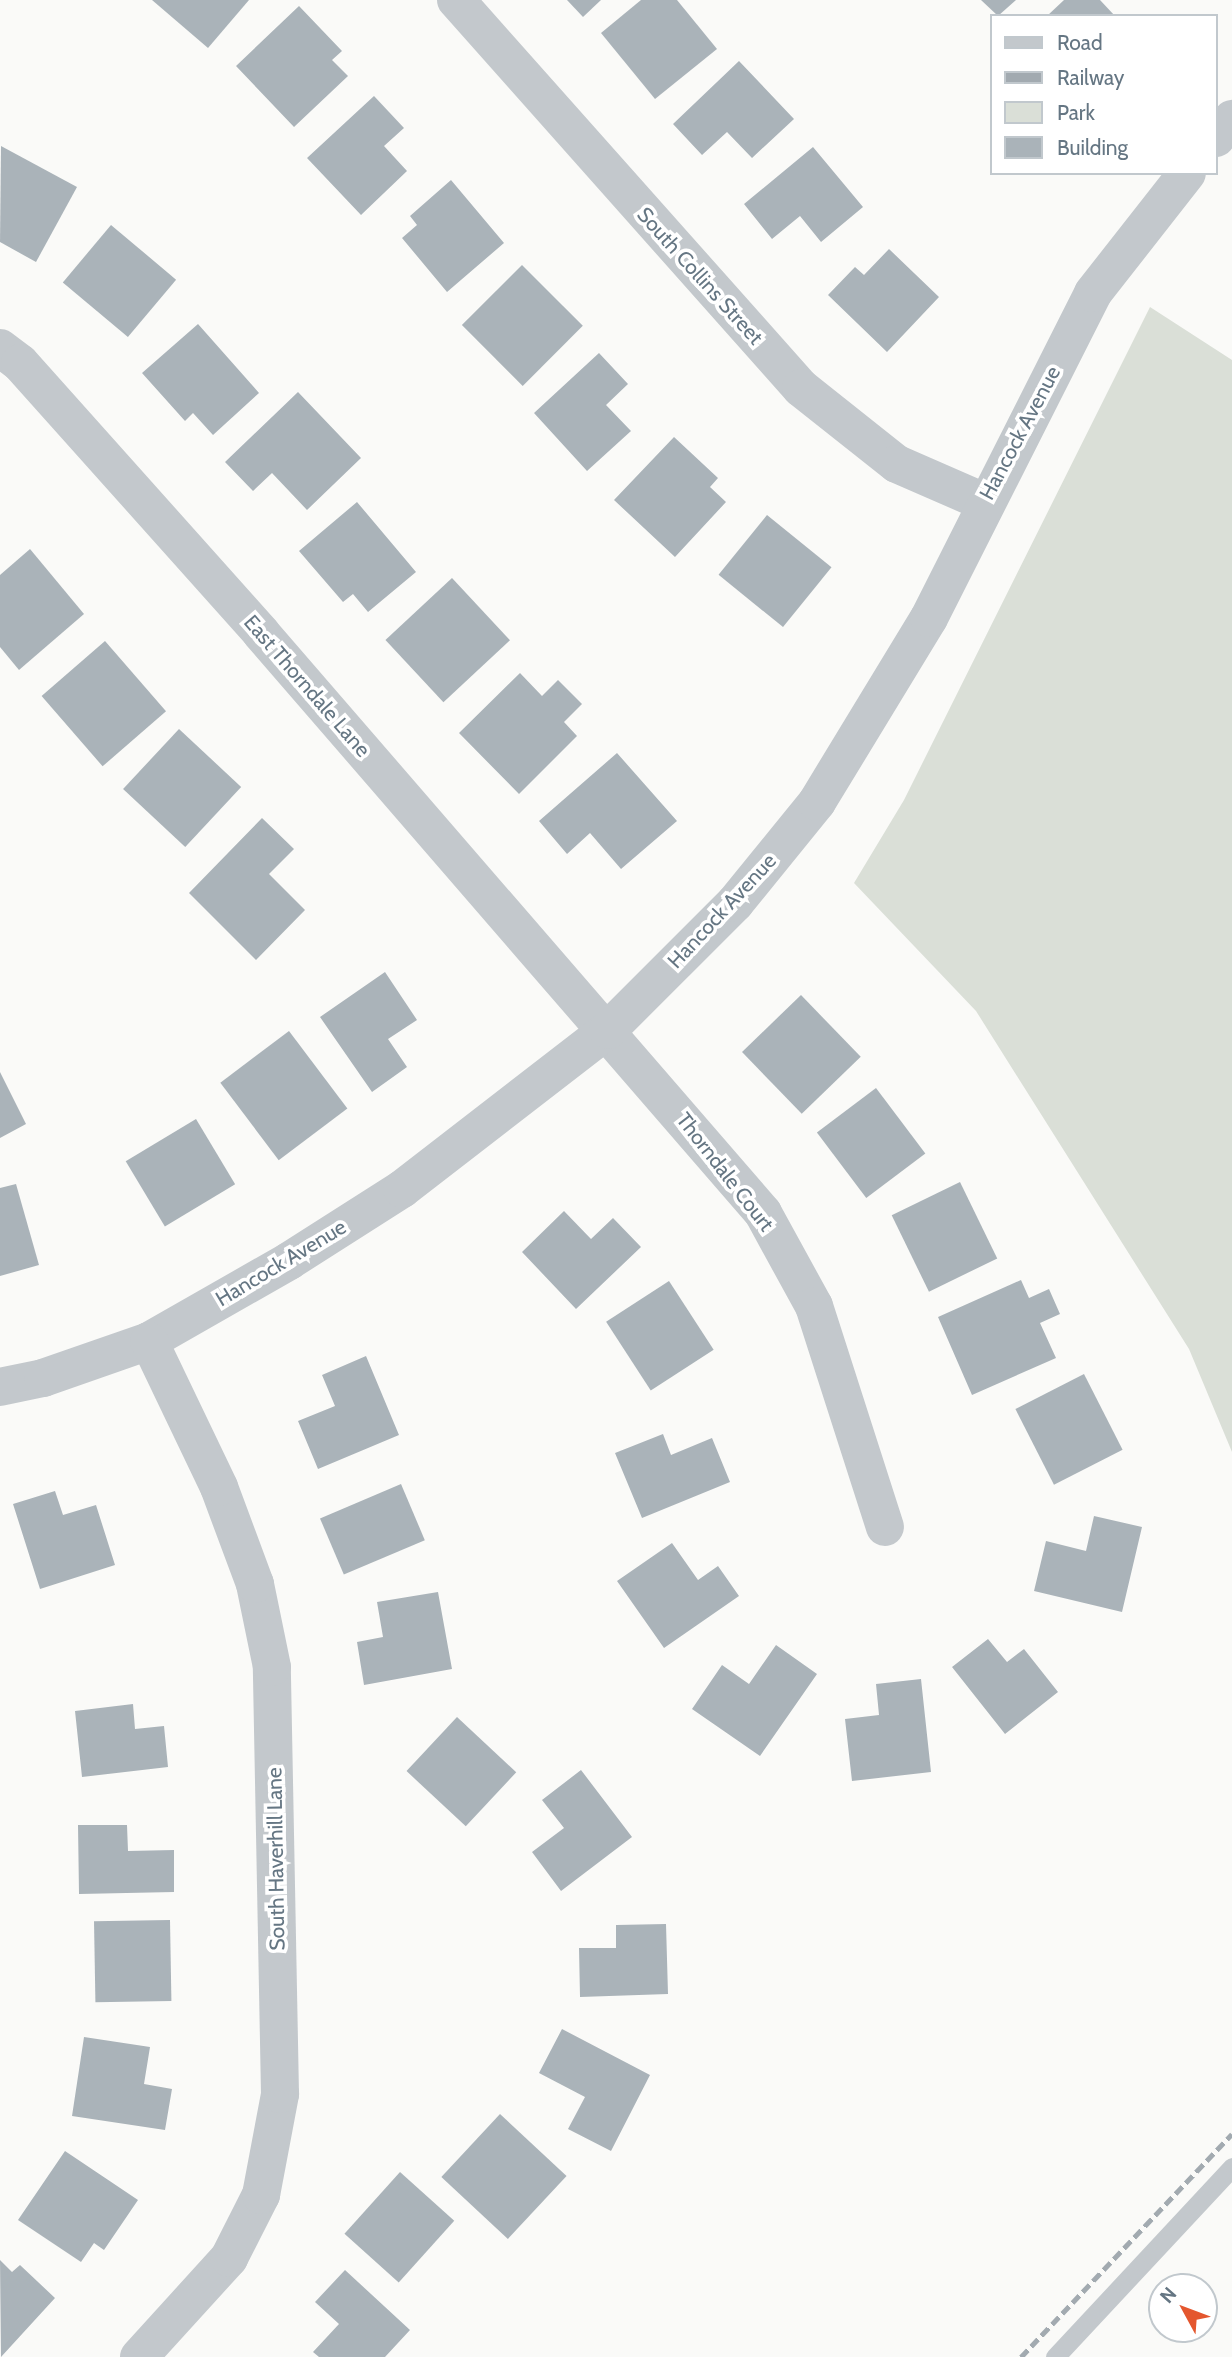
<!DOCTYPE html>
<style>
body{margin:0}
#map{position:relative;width:1232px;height:2357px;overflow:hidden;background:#fafaf8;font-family:Cabin,sans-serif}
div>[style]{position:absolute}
.green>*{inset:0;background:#dadfd7}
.building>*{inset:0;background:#aab3b9;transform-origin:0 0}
.service>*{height:19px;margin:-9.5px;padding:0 9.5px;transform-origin:9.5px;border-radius:9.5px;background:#c3c8cc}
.minor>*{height:38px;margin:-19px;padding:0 19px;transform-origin:19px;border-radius:19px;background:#c3c8cc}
.rail>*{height:5px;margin-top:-2.5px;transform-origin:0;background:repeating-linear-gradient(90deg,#a2aab0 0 10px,transparent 0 15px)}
span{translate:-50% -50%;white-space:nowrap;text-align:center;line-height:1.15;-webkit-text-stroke:7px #fff;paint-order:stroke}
.street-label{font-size:21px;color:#657683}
.legend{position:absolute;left:990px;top:14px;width:228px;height:161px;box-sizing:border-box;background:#fff;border:2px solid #c1c8cd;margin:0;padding:9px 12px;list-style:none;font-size:21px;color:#657683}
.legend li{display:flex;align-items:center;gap:14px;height:35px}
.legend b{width:35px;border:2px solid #c1c8cd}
.north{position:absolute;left:1148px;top:2273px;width:70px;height:70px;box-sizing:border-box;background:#fff;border:2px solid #c1c8cd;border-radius:50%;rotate:311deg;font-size:19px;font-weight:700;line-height:28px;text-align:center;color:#657683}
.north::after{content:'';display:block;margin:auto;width:24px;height:32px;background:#e4572e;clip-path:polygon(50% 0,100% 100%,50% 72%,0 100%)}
</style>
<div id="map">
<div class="green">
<i style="clip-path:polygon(1150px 307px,1232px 360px,1232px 1452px,1189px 1349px,976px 1011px,854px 883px,904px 800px)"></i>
</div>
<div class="building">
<i style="clip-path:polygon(152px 0,249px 0,208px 48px)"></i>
<i style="clip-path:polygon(567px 0,601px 0,583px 17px)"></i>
<i style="clip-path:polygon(641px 0,677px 0,717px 49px,655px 99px,601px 33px)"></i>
<i style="clip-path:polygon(981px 0,1016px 0,998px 16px)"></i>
<i style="clip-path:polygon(1064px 0,1100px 0,1115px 16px,1047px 16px)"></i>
<i style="clip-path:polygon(299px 6px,342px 51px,332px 60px,348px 76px,294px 127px,236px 66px)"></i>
<i style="clip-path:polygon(739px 61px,794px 119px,752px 158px,727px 132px,702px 155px,673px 124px)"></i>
<i style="clip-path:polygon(374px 96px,404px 128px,384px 146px,407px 171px,361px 215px,307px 158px)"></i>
<i style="clip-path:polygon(1px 146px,77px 187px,36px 262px,0 242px)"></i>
<i style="clip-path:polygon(813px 147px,863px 207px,821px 242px,800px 216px,772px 239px,744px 204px)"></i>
<i style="clip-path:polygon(451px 180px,504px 243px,447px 292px,402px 238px,417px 225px,410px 216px)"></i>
<i style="left:111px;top:225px;width:85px;height:75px;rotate:40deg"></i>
<i style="clip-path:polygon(889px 249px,939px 297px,887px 352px,828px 295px,855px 267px,864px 275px)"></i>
<i style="left:522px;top:265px;width:86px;height:85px;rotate:45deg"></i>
<i style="clip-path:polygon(198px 324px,259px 393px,213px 435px,193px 413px,185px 421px,142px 373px)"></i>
<i style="clip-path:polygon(599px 353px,628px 384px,606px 405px,631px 431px,587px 471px,534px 413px)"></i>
<i style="clip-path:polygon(298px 392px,361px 458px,307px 510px,272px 473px,253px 491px,225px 462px)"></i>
<i style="clip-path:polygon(674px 437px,718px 478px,710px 487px,726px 502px,675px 557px,614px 500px)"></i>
<i style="clip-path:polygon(357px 502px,416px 572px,368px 612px,353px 594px,343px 602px,299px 551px)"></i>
<i style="left:767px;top:515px;width:83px;height:77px;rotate:39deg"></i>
<i style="clip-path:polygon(30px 549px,84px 614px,19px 670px,0 647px,0 575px)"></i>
<i style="left:452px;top:578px;width:85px;height:91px;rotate:47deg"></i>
<i style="left:105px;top:641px;width:93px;height:84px;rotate:49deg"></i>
<i style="clip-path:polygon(520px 673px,542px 696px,558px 680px,582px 704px,564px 722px,577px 736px,519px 794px,459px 733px)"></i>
<i style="left:179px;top:729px;width:85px;height:82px;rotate:43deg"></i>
<i style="clip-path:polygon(617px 753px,677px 821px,621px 869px,590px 833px,567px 854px,539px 821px)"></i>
<i style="clip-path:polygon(262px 818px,294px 849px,269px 874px,305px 910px,256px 960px,189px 893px)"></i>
<i style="clip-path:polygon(385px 972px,417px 1020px,388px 1039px,407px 1067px,372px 1092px,320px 1017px)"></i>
<i style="left:801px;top:995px;width:86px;height:82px;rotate:46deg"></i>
<i style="left:289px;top:1031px;width:97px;height:86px;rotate:53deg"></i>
<i style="clip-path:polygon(0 1072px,26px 1124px,0 1138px)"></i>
<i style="left:876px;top:1088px;width:82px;height:74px;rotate:53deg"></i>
<i style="left:196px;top:1119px;width:76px;height:82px;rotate:59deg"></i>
<i style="left:960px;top:1182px;width:85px;height:76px;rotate:64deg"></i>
<i style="clip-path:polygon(16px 1184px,39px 1265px,0 1276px,0 1188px)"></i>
<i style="clip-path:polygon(564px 1211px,591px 1239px,613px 1218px,641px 1247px,576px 1309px,522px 1252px)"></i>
<i style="clip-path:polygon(1021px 1280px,1029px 1298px,1049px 1289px,1060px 1314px,1040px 1323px,1056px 1358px,972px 1395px,938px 1317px)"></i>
<i style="left:669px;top:1281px;width:82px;height:75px;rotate:57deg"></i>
<i style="clip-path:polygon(366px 1356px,399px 1435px,318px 1469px,298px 1421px,335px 1406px,322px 1375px)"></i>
<i style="left:1084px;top:1374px;width:85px;height:77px;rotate:63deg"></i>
<i style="clip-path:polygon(663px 1434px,671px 1455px,712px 1438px,730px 1482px,642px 1518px,615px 1453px)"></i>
<i style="left:401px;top:1484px;width:61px;height:88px;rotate:67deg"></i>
<i style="clip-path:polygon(55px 1491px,63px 1515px,96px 1505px,115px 1565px,40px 1589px,13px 1504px)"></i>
<i style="clip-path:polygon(1094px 1516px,1142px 1527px,1122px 1612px,1034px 1591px,1046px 1541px,1086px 1551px)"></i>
<i style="clip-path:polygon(672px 1543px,698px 1580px,718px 1566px,739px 1596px,664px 1648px,617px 1581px)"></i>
<i style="clip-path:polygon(438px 1592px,452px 1669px,364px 1685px,357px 1642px,383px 1637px,377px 1602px)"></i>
<i style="clip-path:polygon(988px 1639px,1007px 1662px,1024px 1649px,1058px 1692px,1005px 1734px,952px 1667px)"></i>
<i style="clip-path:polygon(776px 1645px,817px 1674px,760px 1756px,692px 1709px,722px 1665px,749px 1684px)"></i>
<i style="clip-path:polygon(921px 1679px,931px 1772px,852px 1781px,845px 1719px,879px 1715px,876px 1684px)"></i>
<i style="clip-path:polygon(133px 1704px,135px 1729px,164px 1726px,168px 1767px,82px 1777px,75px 1711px)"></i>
<i style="left:457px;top:1717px;width:81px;height:74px;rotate:43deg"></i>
<i style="clip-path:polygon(581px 1770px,632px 1837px,561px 1891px,532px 1852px,564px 1828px,542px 1800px)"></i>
<i style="clip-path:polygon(78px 1825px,127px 1825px,128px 1851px,174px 1850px,174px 1892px,79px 1894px)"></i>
<i style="left:170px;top:1920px;width:81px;height:76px;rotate:89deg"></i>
<i style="clip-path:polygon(666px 1924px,668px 1994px,580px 1997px,579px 1948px,616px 1948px,616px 1925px)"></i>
<i style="clip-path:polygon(562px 2029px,650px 2075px,611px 2151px,568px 2129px,585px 2097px,539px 2073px)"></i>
<i style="clip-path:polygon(84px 2037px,150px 2047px,144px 2084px,172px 2089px,165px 2130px,72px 2116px)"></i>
<i style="left:500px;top:2114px;width:91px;height:86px;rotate:43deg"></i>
<i style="clip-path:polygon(65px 2151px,138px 2200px,104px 2250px,94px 2243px,81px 2262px,18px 2220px)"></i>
<i style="left:400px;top:2172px;width:73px;height:83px;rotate:42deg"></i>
<i style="clip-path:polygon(0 2260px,12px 2272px,20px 2265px,55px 2298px,1px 2357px)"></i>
<i style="clip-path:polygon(345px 2270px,410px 2330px,385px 2357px,319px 2357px,313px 2352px,339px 2324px,315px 2302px)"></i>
</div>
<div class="service">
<i style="left:1055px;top:2357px;width:260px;rotate:-47deg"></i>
</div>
<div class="minor">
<i style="left:456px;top:0;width:519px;rotate:48.36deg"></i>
<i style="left:801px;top:388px;width:122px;rotate:38.4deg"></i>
<i style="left:897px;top:464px;width:95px;rotate:23.6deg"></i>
<i style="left:1216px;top:138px;width:25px;rotate:-50deg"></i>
<i style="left:0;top:348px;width:25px;rotate:37deg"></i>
<i style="left:20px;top:363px;width:362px;rotate:48.2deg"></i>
<i style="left:261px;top:633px;width:767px;rotate:49.12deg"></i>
<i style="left:763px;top:1213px;width:106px;rotate:61.3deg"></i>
<i style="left:814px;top:1306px;width:232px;rotate:72.2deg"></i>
<i style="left:0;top:1387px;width:44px;rotate:-11.8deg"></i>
<i style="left:43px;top:1378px;width:112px;rotate:-19.2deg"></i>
<i style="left:149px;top:1341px;width:161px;rotate:-29.7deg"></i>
<i style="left:289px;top:1261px;width:134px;rotate:-32.5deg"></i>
<i style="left:402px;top:1189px;width:260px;rotate:-37.7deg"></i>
<i style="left:608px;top:1030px;width:180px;rotate:-45deg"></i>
<i style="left:735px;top:903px;width:130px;rotate:-50.9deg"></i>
<i style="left:817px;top:802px;width:215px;rotate:-58.7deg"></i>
<i style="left:929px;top:618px;width:364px;rotate:-63.2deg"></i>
<i style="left:1093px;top:293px;width:152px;rotate:-51.9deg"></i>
<i style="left:139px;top:2357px;width:134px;rotate:-47.7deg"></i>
<i style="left:229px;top:2258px;width:71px;rotate:-63.1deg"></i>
<i style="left:261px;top:2195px;width:103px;rotate:-79.3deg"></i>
<i style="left:280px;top:2094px;width:427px;rotate:-91.1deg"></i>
<i style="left:272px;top:1667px;width:85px;rotate:-101.6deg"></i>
<i style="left:255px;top:1584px;width:103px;rotate:-110.4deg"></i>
<i style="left:219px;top:1487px;width:162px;rotate:-115.6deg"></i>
</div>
<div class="rail">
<i style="left:1021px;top:2357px;width:307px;rotate:-46.6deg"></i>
</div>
<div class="street-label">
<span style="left:700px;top:276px;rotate:48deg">South Collins Street</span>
<span style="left:1020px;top:433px;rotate:-62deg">Hancock Avenue</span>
<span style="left:307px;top:686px;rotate:49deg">East Thorndale Lane</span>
<span style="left:722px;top:911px;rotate:-47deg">Hancock Avenue</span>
<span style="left:725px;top:1172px;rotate:52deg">Thorndale Court</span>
<span style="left:281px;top:1263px;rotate:-31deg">Hancock Avenue</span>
<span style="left:276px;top:1859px;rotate:-91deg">South Haverhill Lane</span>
</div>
<ul class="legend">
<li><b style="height:9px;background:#c3c8cc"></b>Road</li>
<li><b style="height:9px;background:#a2aab0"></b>Railway</li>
<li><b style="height:19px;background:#dadfd7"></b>Park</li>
<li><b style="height:19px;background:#aab3b9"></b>Building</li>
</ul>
<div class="north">N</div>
</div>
